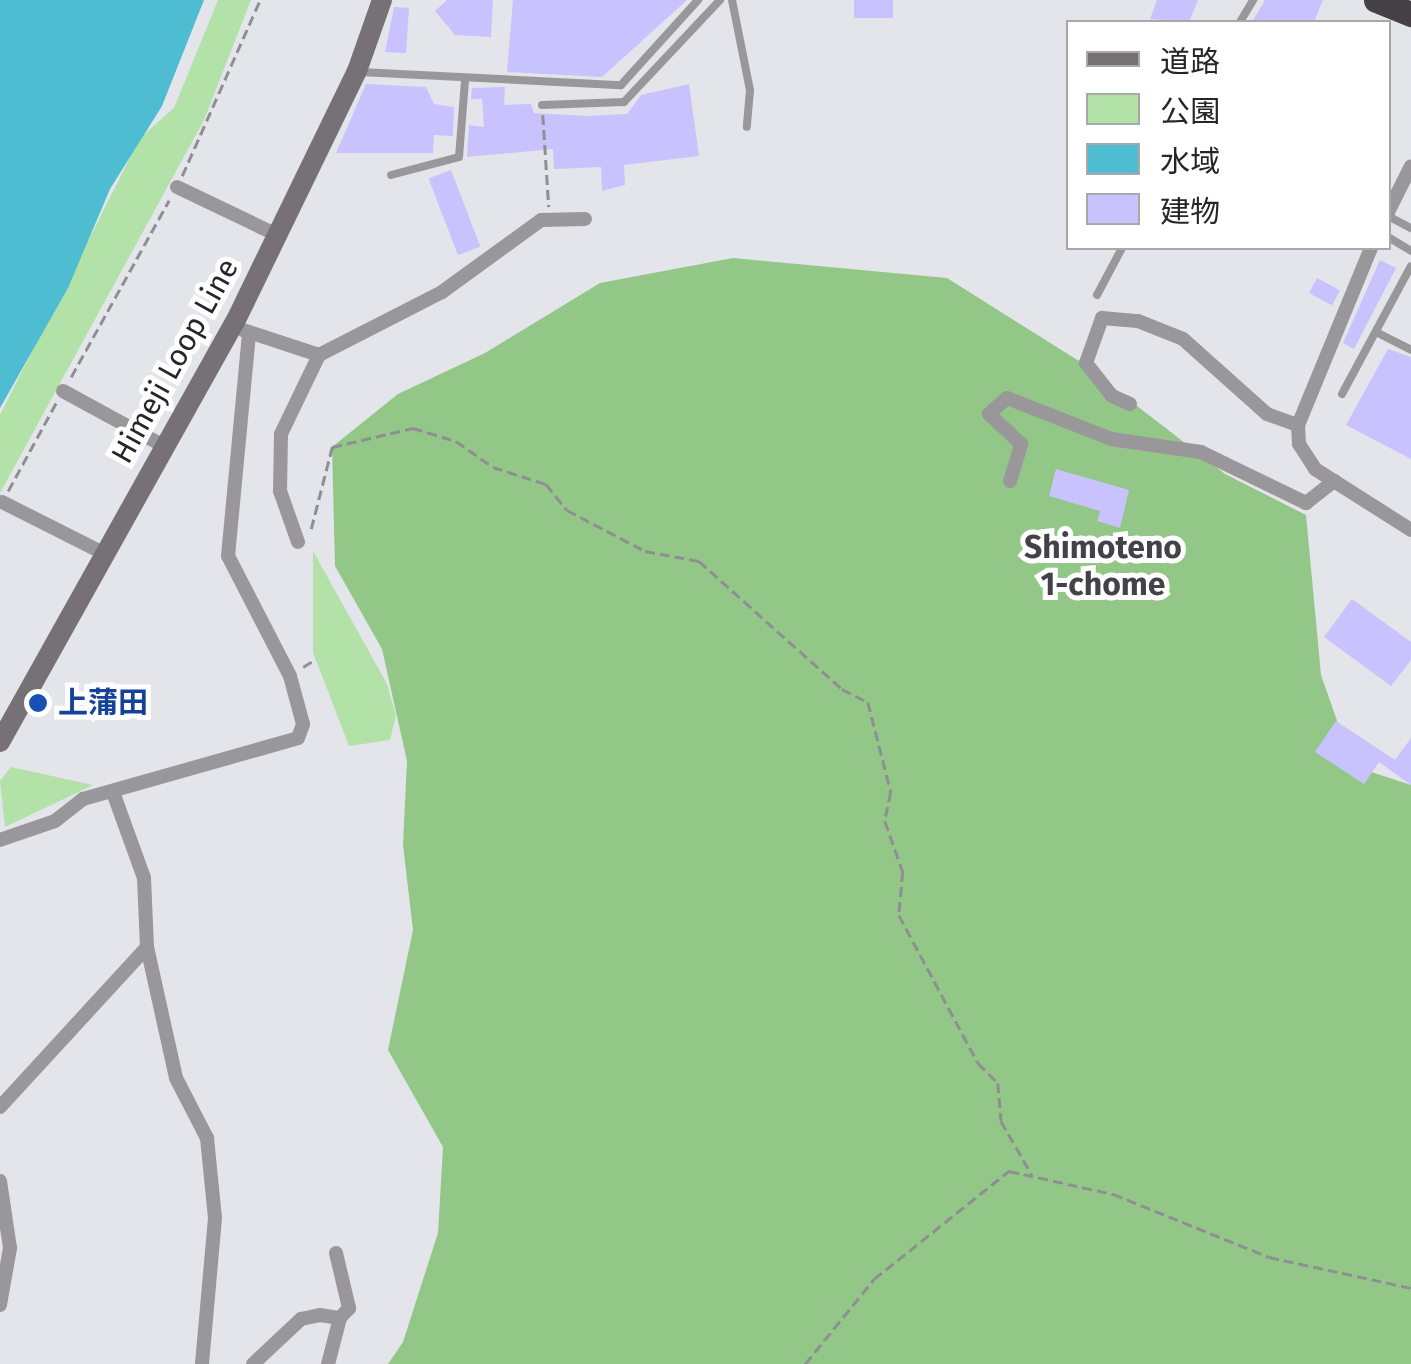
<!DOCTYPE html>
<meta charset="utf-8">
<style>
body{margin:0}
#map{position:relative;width:1411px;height:1364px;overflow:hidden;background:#e4e4eb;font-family:"Fira Sans","Noto Sans JP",sans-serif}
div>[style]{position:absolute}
.green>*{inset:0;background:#b2e2a7}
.forest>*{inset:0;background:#93c787}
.water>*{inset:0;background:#4ebdd2}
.building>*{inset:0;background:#c8c2fe;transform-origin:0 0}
.path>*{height:2.5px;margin-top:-1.25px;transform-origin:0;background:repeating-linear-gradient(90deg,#8e8e93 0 10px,transparent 0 15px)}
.lane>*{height:8px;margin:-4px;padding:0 4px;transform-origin:4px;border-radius:4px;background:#999799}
.street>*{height:14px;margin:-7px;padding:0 7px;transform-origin:7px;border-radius:7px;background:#999799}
.secondary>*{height:20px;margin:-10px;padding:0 10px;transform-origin:10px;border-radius:10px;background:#757175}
.highway>*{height:25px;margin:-12.5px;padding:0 12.5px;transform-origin:12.5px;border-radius:12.5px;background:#464146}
.dots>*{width:28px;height:28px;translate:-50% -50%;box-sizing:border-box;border:5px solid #fff;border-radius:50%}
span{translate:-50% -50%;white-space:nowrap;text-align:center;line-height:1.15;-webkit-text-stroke:10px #fff;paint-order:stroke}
.street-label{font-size:30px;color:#262528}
.transit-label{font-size:30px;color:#164399;font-weight:700}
.left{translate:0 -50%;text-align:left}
.neighbourhood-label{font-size:32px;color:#424248;font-weight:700}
.legend{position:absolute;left:1066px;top:20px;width:325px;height:230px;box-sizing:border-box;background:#fff;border:2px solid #a8a8a9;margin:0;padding:12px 18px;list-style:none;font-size:30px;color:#262528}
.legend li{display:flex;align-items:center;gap:20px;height:50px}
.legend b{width:50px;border:2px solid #a8a8a9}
</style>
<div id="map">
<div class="green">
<i style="clip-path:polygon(218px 0,251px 0,204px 120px,0 493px,0 415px,140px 138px,174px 108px)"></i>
<i style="clip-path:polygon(313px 551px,387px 684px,396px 716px,390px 740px,349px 746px,313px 652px)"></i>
<i style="clip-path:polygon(11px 767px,93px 785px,5px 827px,0 781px)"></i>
</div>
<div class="forest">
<i style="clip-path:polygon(733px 258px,947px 278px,1079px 361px,1225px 474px,1306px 515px,1321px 675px,1353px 766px,1411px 785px,1411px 1364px,388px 1364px,403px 1342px,438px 1233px,443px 1147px,388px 1050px,413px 930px,403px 845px,407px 761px,382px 649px,335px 566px,332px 447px,398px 394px,485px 353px,600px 283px)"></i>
</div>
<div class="water">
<i style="clip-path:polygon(0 0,204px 0,162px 106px,110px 189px,68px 288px,0 408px)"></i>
</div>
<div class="building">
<i style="clip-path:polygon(447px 0,493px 0,491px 37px,455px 35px,435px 11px)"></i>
<i style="clip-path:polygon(513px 0,687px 0,602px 77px,507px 72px)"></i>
<i style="left:854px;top:0;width:39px;height:18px"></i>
<i style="clip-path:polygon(1157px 0,1198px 0,1189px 22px,1150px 19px)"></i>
<i style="clip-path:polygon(1265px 0,1323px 0,1314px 22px,1252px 22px)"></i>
<i style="clip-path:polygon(394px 7px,409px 8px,406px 53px,385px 52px)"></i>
<i style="clip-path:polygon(366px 84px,426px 87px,434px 104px,454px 107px,453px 136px,434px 135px,433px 153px,336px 153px)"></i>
<i style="clip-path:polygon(689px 84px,699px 156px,624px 165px,625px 185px,602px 191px,601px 167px,554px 169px,553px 149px,467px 157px,469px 125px,484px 127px,482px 99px,471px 99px,472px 88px,505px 87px,504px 105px,531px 104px,534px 113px,587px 116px,627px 114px,641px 95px)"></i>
<i style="left:451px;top:170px;width:82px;height:24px;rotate:69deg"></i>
<i style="clip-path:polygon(1380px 260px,1396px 268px,1354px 349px,1343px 343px)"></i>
<i style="left:1317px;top:278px;width:26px;height:17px;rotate:28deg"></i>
<i style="clip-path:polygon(1388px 349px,1411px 357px,1411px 459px,1346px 425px)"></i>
<i style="clip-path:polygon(1056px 469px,1129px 490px,1120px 528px,1097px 521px,1100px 511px,1049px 496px)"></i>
<i style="clip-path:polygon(1352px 599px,1411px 642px,1411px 660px,1391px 686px,1324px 637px)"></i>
<i style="clip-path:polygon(1336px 721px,1395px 760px,1411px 738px,1411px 785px,1379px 762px,1364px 784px,1315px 752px)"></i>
</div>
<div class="path">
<i style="left:543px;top:115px;width:92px;rotate:86.3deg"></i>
<i style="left:182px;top:176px;width:193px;rotate:-66.1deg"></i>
<i style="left:71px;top:377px;width:202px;rotate:-61deg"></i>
<i style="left:8px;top:491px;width:102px;rotate:-61.4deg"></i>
<i style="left:311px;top:529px;width:85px;rotate:-75.6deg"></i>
<i style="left:332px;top:447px;width:83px;rotate:-13.2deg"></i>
<i style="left:413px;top:428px;width:45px;rotate:16.8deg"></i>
<i style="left:456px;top:441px;width:45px;rotate:35.1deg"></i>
<i style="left:493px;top:467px;width:56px;rotate:17.8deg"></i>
<i style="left:546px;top:484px;width:33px;rotate:51deg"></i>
<i style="left:567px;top:510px;width:88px;rotate:27.7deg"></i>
<i style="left:645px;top:551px;width:55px;rotate:10.5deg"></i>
<i style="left:699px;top:561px;width:192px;rotate:41.8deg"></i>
<i style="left:842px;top:689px;width:29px;rotate:27deg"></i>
<i style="left:868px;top:702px;width:93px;rotate:75.7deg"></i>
<i style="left:891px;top:792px;width:30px;rotate:102deg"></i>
<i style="left:885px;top:821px;width:54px;rotate:70.6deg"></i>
<i style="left:903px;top:872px;width:43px;rotate:95.3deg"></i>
<i style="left:899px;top:915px;width:168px;rotate:61.9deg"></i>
<i style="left:978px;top:1063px;width:28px;rotate:45deg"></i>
<i style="left:998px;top:1083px;width:38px;rotate:85deg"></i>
<i style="left:1001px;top:1121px;width:62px;rotate:60.1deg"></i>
<i style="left:303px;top:667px;width:15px;rotate:-32deg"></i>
<i style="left:805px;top:1364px;width:109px;rotate:-50.9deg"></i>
<i style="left:874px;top:1279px;width:173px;rotate:-38.7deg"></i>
<i style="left:1009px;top:1171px;width:107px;rotate:12.5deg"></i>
<i style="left:1113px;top:1194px;width:168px;rotate:22deg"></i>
<i style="left:1269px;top:1257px;width:145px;rotate:12.3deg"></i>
</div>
<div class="lane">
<i style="left:732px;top:0;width:92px;rotate:78.7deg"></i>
<i style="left:750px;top:90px;width:37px;rotate:95deg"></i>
<i style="left:1240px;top:22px;width:26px;rotate:-59deg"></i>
<i style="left:360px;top:72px;width:261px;rotate:2.9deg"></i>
<i style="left:621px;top:85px;width:115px;rotate:-47.8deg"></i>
<i style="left:542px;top:105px;width:82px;rotate:-2.1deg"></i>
<i style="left:624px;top:102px;width:140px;rotate:-46.7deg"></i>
<i style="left:391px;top:175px;width:70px;rotate:-14.8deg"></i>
<i style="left:459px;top:157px;width:77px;rotate:-85.5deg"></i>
<i style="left:1388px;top:216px;width:26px;rotate:28deg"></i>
<i style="left:1388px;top:237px;width:27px;rotate:31deg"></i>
<i style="left:1097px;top:295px;width:53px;rotate:-62deg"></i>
<i style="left:1376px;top:332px;width:39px;rotate:27deg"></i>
<i style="left:1342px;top:394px;width:145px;rotate:-61.7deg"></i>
</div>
<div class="street">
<i style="left:177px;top:187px;width:111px;rotate:25.6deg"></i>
<i style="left:1388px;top:212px;width:51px;rotate:-63.4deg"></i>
<i style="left:1371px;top:248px;width:191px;rotate:112.4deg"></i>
<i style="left:1298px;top:425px;width:19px;rotate:87deg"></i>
<i style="left:1299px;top:444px;width:30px;rotate:57deg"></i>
<i style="left:1315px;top:469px;width:114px;rotate:32.4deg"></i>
<i style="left:243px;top:330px;width:80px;rotate:18.2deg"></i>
<i style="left:319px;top:355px;width:138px;rotate:-27.1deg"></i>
<i style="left:442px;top:292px;width:122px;rotate:-36deg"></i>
<i style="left:541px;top:220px;width:44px;rotate:-1.3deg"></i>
<i style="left:63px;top:391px;width:113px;rotate:28.6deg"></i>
<i style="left:1130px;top:404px;width:20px;rotate:-156deg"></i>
<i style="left:1112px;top:396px;width:42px;rotate:-128.2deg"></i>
<i style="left:1086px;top:363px;width:48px;rotate:-70.4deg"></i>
<i style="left:1102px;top:318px;width:36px;rotate:5deg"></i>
<i style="left:1138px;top:321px;width:48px;rotate:21.8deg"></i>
<i style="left:1183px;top:339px;width:113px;rotate:41.8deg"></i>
<i style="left:1267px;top:414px;width:33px;rotate:20deg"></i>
<i style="left:1010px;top:481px;width:39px;rotate:-73deg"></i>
<i style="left:1021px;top:444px;width:44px;rotate:-136.8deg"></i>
<i style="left:989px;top:414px;width:24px;rotate:-42deg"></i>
<i style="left:1007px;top:398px;width:112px;rotate:21.5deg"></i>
<i style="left:1111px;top:439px;width:91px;rotate:8.2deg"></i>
<i style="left:1201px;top:452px;width:117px;rotate:25.9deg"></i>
<i style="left:1306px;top:503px;width:36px;rotate:-38deg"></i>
<i style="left:2px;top:502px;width:115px;rotate:26.8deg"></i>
<i style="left:298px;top:542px;width:54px;rotate:-109.4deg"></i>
<i style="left:280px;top:491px;width:57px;rotate:-89deg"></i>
<i style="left:281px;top:434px;width:88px;rotate:-64.3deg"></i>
<i style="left:114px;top:795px;width:88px;rotate:70.1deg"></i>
<i style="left:144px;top:878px;width:69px;rotate:87.5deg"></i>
<i style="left:147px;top:947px;width:134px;rotate:77.5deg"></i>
<i style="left:176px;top:1078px;width:68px;rotate:62.7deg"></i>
<i style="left:207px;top:1138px;width:80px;rotate:84.3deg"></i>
<i style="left:215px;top:1218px;width:147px;rotate:95.1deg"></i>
<i style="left:0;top:840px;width:58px;rotate:-19.1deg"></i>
<i style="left:55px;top:821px;width:36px;rotate:-38deg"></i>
<i style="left:83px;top:799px;width:223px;rotate:-15.8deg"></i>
<i style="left:298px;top:738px;width:15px;rotate:-70deg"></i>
<i style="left:303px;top:724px;width:50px;rotate:-105.2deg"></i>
<i style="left:290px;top:676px;width:135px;rotate:-117.3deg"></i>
<i style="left:228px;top:556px;width:222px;rotate:-84.6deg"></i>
<i style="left:0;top:1107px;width:217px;rotate:-47.4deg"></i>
<i style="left:0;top:1181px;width:68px;rotate:81.5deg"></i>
<i style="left:10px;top:1248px;width:58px;rotate:100deg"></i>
<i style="left:336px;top:1253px;width:57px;rotate:76.7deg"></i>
<i style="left:349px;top:1308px;width:13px;rotate:132deg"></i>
<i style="left:253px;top:1364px;width:66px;rotate:-43.2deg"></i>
<i style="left:301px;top:1319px;width:19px;rotate:-12deg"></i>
<i style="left:320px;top:1315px;width:20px;rotate:9deg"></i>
<i style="left:340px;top:1318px;width:48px;rotate:104.6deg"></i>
</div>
<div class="secondary">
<i style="left:0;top:742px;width:481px;rotate:-60.8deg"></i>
<i style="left:235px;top:322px;width:279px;rotate:-64.1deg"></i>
<i style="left:357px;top:71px;width:75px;rotate:-70.6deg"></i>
</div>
<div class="highway">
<i style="left:1376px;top:0;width:38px;rotate:22deg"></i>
</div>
<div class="dots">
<i style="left:38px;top:703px;background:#1a4fb4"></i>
</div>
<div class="street-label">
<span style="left:175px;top:361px;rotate:-61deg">Himeji Loop Line</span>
</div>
<div class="transit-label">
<span class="left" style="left:58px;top:703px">上蒲田</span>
</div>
<div class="neighbourhood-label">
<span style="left:1103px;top:566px">Shimoteno<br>1-chome</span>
</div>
<ul class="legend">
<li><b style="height:12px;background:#757175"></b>道路</li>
<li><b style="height:28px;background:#b2e2a7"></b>公園</li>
<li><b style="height:28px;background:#4ebdd2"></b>水域</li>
<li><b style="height:28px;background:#c8c2fe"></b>建物</li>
</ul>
</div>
